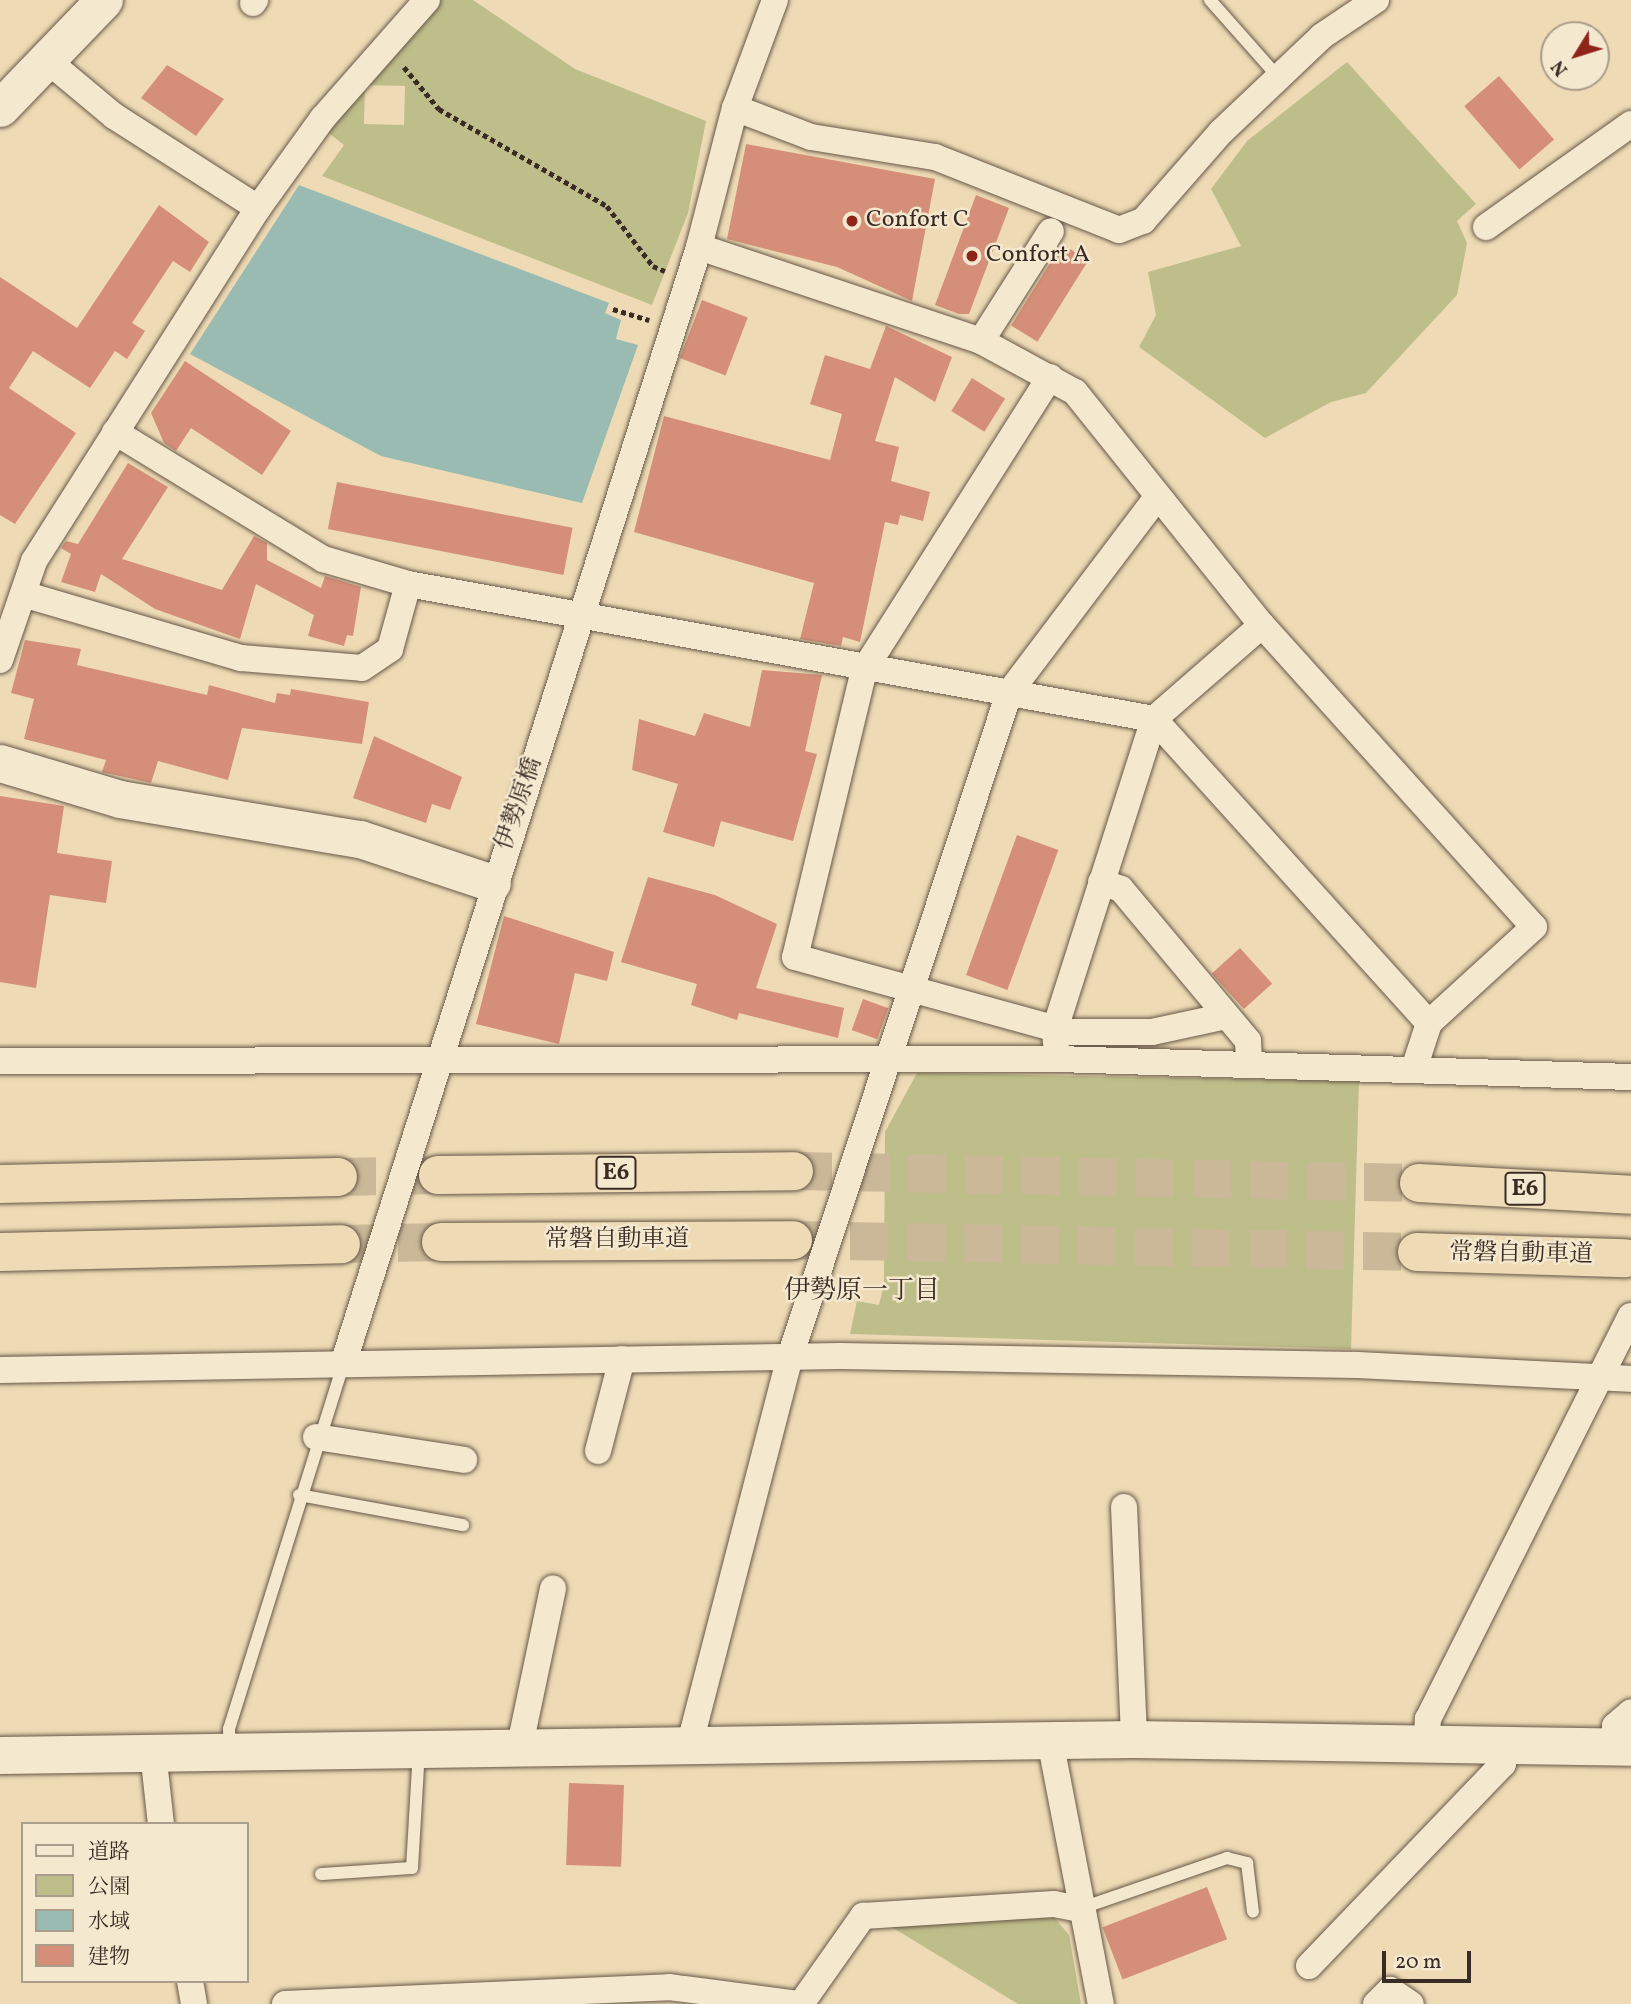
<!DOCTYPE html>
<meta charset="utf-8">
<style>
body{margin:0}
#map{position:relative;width:1631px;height:2004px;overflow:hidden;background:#eedbb5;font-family:Vollkorn,"Noto Serif JP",serif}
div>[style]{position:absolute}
.green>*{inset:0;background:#bebe8a}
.water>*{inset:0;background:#99bbb1}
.building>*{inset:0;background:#d58f79;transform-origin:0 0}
.highway-tunnel>*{height:38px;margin-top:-19px;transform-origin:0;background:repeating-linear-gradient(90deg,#cab898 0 38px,transparent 0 57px)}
.path>*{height:4.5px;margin-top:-2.25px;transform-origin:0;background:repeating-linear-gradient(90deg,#3a2c25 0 5px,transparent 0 8.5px)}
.roads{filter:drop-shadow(0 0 2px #675849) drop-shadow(0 0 2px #675849)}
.lane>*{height:12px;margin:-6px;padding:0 6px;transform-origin:6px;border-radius:6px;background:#f4e8cf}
.street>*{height:26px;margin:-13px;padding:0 13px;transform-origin:13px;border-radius:13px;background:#f4e8cf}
.secondary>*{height:37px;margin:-18.5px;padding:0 18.5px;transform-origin:18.5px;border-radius:18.5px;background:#f4e8cf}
.highway>*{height:38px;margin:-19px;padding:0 19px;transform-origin:19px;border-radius:19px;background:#eedbb5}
.dots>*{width:19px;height:19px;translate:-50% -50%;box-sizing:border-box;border:4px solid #f4e8cf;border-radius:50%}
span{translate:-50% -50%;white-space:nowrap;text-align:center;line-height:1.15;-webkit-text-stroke:5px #f4e8cf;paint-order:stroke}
.shield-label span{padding:2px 5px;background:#f4e8cf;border:2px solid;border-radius:5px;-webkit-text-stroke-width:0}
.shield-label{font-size:23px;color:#3a2c25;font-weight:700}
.poi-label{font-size:24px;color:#3a2c25}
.left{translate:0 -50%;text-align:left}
.street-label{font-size:24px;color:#3a2c25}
.neighbourhood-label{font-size:26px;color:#3a2c25}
.legend{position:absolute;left:21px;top:1822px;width:228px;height:161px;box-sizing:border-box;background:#f4e8cf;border:2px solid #aa9d8b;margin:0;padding:9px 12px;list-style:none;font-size:21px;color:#3a2c25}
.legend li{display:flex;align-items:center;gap:14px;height:35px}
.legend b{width:35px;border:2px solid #aa9d8b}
.north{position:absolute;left:1540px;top:21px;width:70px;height:70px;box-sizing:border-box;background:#f4e8cf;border:2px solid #aa9d8b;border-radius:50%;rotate:232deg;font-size:19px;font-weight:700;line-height:28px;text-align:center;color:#3a2c25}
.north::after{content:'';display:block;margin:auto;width:24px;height:32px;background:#8f2418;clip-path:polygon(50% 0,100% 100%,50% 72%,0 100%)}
.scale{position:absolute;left:1382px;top:1951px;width:89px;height:32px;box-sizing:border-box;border:4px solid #3a2c25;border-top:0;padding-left:9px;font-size:21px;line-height:24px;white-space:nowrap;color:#3a2c25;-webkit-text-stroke:5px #f4e8cf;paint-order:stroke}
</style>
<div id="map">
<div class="green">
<i style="clip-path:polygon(evenodd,439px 0,473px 0,575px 69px,706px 121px,688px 213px,652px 305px,322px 176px,344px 145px,325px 130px,439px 0,365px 85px,405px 86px,404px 125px,364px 124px,365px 85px)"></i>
<i style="clip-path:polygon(1347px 62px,1476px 204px,1457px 221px,1467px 243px,1457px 295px,1366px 393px,1331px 402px,1265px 438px,1139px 347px,1156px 315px,1148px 272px,1241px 246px,1211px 189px,1247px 141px)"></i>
<i style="clip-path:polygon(917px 1073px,1359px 1081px,1351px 1349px,850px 1334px,857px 1301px,879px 1305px,884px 1284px,885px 1132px)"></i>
<i style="clip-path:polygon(1054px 1917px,1069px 1935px,1081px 2004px,1018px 2004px,885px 1923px)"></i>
</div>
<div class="water">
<i style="clip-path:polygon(299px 185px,609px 303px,605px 313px,621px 320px,616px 339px,638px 345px,582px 503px,381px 456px,190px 354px)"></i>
</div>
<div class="building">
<i style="clip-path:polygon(167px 65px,224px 99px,196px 136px,141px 98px)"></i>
<i style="left:1499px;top:76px;width:84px;height:46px;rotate:49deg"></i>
<i style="clip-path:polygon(746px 144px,935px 179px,912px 301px,837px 267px,727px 239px)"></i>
<i style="clip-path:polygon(976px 195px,1009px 208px,969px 314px,959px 314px,935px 305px)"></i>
<i style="clip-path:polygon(159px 205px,209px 242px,190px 272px,173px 261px,132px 323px,145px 331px,127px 359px,115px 351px,90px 388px,33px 351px,9px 388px,76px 433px,15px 524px,0 515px,0 277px,77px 328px)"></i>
<i style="left:1062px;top:244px;width:31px;height:96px;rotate:32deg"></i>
<i style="left:702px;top:300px;width:49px;height:62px;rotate:21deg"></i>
<i style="clip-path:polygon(886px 326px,952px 357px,935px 402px,895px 377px,875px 441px,899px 447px,891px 481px,930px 492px,923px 521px,900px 515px,898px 525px,885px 522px,860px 642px,843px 637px,841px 646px,800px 639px,814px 583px,634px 532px,664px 416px,830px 460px,842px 414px,810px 404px,825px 355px,870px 369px)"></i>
<i style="clip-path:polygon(185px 361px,291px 431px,262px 475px,191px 428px,176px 451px,164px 443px,151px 413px)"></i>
<i style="left:972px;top:378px;width:39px;height:39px;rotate:32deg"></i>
<i style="clip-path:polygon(128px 463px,168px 487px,122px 559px,222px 590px,254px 536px,267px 543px,267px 560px,321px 588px,325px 576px,361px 587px,353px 636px,347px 635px,344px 646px,308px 636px,314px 615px,256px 584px,240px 639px,155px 609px,101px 574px,95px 592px,61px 582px,71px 554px,61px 548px,66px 541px,78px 544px)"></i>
<i style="left:337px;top:482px;width:240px;height:48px;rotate:11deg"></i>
<i style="clip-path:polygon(25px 640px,81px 649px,77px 665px,207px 695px,209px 685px,275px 703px,277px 693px,290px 695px,291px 689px,369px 702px,362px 744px,242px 728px,228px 780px,158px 761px,151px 783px,102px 772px,106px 760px,24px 739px,34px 699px,11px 693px)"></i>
<i style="clip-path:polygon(762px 670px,822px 675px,805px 751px,817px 754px,793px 841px,721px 821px,714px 847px,663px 832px,678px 784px,632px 770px,639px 719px,695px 736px,704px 713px,750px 727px)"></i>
<i style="clip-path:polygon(374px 736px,462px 777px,450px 810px,432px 804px,426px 823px,353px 798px)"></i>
<i style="clip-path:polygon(0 796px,64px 806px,57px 853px,112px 861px,106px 903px,50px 895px,36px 988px,0 982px)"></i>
<i style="left:1017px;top:835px;width:44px;height:149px;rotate:20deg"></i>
<i style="clip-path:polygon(648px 877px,715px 895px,777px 924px,756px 988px,844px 1008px,838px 1038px,739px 1013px,737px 1020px,691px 1005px,697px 984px,621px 962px)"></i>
<i style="clip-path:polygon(504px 916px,614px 952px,607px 981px,575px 973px,559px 1044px,476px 1024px)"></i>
<i style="left:1240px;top:948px;width:48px;height:38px;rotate:48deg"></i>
<i style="left:863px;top:999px;width:27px;height:33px;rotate:20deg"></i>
<i style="left:569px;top:1783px;width:55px;height:82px;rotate:2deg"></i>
<i style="left:1207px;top:1887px;width:56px;height:112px;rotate:69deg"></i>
</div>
<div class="highway-tunnel">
<i style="left:794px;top:1171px;width:625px;rotate:1.1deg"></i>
<i style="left:338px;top:1177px;width:100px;rotate:-1.1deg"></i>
<i style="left:793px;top:1240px;width:624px;rotate:1.1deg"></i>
<i style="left:341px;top:1244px;width:100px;rotate:-1.1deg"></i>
</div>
<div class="path">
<i style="left:404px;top:67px;width:55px;rotate:50.2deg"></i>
<i style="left:439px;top:109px;width:194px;rotate:30deg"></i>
<i style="left:607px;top:206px;width:76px;rotate:52.5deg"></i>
<i style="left:653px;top:266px;width:13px;rotate:23deg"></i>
<i style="left:613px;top:309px;width:38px;rotate:17deg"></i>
</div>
<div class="roads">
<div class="lane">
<i style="left:1210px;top:0;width:106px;rotate:48.5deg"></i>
<i style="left:299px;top:1495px;width:167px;rotate:10.4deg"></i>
<i style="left:230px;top:1749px;width:20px;rotate:-93deg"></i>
<i style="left:229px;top:1729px;width:385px;rotate:-72.6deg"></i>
<i style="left:321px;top:1874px;width:91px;rotate:-3.8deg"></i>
<i style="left:412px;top:1868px;width:117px;rotate:-86.6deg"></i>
<i style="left:1079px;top:1909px;width:157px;rotate:-19deg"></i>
<i style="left:1227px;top:1858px;width:21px;rotate:14deg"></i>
<i style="left:1247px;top:1863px;width:49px;rotate:83deg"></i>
</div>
<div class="street">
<i style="left:253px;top:3px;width:4px;rotate:-56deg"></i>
<i style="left:47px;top:60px;width:87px;rotate:39.9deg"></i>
<i style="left:114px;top:116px;width:171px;rotate:32.6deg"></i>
<i style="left:735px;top:108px;width:81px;rotate:20.9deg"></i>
<i style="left:811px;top:137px;width:126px;rotate:9.2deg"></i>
<i style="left:935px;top:157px;width:198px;rotate:21.6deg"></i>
<i style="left:1119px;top:230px;width:26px;rotate:-21deg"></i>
<i style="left:1143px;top:221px;width:118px;rotate:-48.8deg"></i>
<i style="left:1221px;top:132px;width:139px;rotate:-43.5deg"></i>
<i style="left:1322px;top:36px;width:65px;rotate:-33.7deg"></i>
<i style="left:1486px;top:227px;width:178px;rotate:-35.4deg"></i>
<i style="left:699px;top:247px;width:297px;rotate:18.4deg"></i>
<i style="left:981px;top:341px;width:107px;rotate:28.5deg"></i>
<i style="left:1075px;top:392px;width:299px;rotate:51.3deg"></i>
<i style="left:1262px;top:625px;width:406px;rotate:48deg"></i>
<i style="left:1534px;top:927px;width:142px;rotate:137.6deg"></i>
<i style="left:1429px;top:1023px;width:48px;rotate:108.1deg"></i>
<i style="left:981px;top:341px;width:130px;rotate:-57.5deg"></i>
<i style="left:1050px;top:377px;width:347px;rotate:122.4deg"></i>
<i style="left:864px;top:670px;width:295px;rotate:103.5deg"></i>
<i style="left:795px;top:957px;width:282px;rotate:15.4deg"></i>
<i style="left:1067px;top:1032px;width:85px"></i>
<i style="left:1152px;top:1032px;width:76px;rotate:-12.2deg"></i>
<i style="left:115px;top:432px;width:244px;rotate:31.4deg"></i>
<i style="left:323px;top:559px;width:89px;rotate:16.4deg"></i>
<i style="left:408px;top:584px;width:758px;rotate:10.26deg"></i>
<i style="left:1154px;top:719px;width:410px;rotate:47.9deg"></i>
<i style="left:23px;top:594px;width:227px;rotate:16.4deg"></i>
<i style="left:241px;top:658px;width:121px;rotate:4.7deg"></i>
<i style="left:362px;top:668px;width:34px;rotate:-34deg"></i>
<i style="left:390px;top:649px;width:67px;rotate:-74.5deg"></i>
<i style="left:0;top:660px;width:105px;rotate:-71deg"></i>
<i style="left:34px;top:561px;width:418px;rotate:-57.6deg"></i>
<i style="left:258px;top:208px;width:111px;rotate:-54.2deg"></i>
<i style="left:323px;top:118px;width:157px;rotate:-48.6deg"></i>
<i style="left:1101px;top:882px;width:21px;rotate:19deg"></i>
<i style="left:1121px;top:889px;width:198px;rotate:50.1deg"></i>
<i style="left:1248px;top:1041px;width:21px;rotate:87deg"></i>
<i style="left:1056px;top:1043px;width:14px;rotate:-94deg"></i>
<i style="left:1055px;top:1029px;width:325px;rotate:-72.3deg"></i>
<i style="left:1154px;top:719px;width:143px;rotate:-41deg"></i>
<i style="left:0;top:1061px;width:1058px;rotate:-0.11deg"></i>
<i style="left:1058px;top:1059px;width:573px;rotate:1.8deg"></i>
<i style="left:344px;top:1361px;width:1169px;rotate:-72.32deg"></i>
<i style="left:699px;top:247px;width:144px;rotate:-75.5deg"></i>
<i style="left:735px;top:108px;width:115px;rotate:-69.7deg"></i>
<i style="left:0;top:1370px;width:840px;rotate:-0.95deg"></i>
<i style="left:840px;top:1356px;width:516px;rotate:1deg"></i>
<i style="left:1356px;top:1365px;width:275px;rotate:2.9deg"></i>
<i style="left:316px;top:1437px;width:150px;rotate:8.8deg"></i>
<i style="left:598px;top:1451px;width:95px;rotate:-75.4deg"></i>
<i style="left:1124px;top:1507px;width:232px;rotate:87.5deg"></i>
<i style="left:1050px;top:1740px;width:269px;rotate:79.1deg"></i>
<i style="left:1427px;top:1742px;width:23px;rotate:-88deg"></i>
<i style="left:1428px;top:1719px;width:451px;rotate:-63.3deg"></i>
<i style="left:690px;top:1743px;width:399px;rotate:-75.5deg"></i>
<i style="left:790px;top:1357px;width:699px;rotate:-71.75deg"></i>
<i style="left:1009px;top:693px;width:246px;rotate:-52.9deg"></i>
<i style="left:520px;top:1745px;width:160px;rotate:-78.1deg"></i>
<i style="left:1614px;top:1746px;width:20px;rotate:-87deg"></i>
<i style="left:1615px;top:1726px;width:21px;rotate:-41deg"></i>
<i style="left:153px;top:1752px;width:72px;rotate:83.7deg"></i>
<i style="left:1309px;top:1966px;width:280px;rotate:-46.2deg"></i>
<i style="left:1503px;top:1764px;width:22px;rotate:-93deg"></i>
<i style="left:190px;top:1981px;width:23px;rotate:80deg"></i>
<i style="left:285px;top:2004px;width:384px;rotate:-2.5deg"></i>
<i style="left:669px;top:1987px;width:130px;rotate:7.5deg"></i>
<i style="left:801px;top:2004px;width:108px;rotate:-54.8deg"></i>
<i style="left:863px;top:1916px;width:191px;rotate:-3.6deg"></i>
<i style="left:1054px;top:1904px;width:25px;rotate:11deg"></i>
<i style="left:1376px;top:2004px;width:20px;rotate:-45deg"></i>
<i style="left:1390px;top:1990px;width:25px;rotate:34deg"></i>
</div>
<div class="secondary">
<i style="left:0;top:108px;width:150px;rotate:-46.1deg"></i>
<i style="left:0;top:763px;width:125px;rotate:16.7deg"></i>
<i style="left:120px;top:799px;width:243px;rotate:9.5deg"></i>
<i style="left:360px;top:839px;width:139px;rotate:18.4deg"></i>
<i style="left:0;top:1755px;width:1134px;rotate:-0.81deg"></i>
<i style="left:1134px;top:1739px;width:497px;rotate:0.9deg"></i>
</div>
<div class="highway">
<i style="left:438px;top:1175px;width:356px;rotate:-0.6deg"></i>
<i style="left:1419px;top:1183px;width:212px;rotate:3.2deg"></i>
<i style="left:0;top:1184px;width:338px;rotate:-1.2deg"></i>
<i style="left:441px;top:1242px;width:352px;rotate:-0.3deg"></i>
<i style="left:0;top:1252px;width:341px;rotate:-1.3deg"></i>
<i style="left:1417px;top:1252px;width:208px;rotate:1.7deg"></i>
</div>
</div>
<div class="dots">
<i style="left:852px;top:221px;background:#8f2418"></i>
<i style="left:972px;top:256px;background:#8f2418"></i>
</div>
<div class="shield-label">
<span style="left:616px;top:1173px">E6</span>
<span style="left:1525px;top:1189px">E6</span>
</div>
<div class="poi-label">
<span class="left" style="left:866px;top:221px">Confort C</span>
<span class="left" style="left:986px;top:256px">Confort A</span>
</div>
<div class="street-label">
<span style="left:520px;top:804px;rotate:-71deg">伊勢原橋</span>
<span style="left:617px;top:1241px">常磐自動車道</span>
<span style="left:1521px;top:1255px;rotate:1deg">常磐自動車道</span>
</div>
<div class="neighbourhood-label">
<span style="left:862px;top:1292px">伊勢原一丁目</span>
</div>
<ul class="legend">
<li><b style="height:9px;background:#f4e8cf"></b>道路</li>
<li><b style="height:19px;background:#bebe8a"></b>公園</li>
<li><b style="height:19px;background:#99bbb1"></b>水域</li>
<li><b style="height:19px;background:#d58f79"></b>建物</li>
</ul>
<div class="north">N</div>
<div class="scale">20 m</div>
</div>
